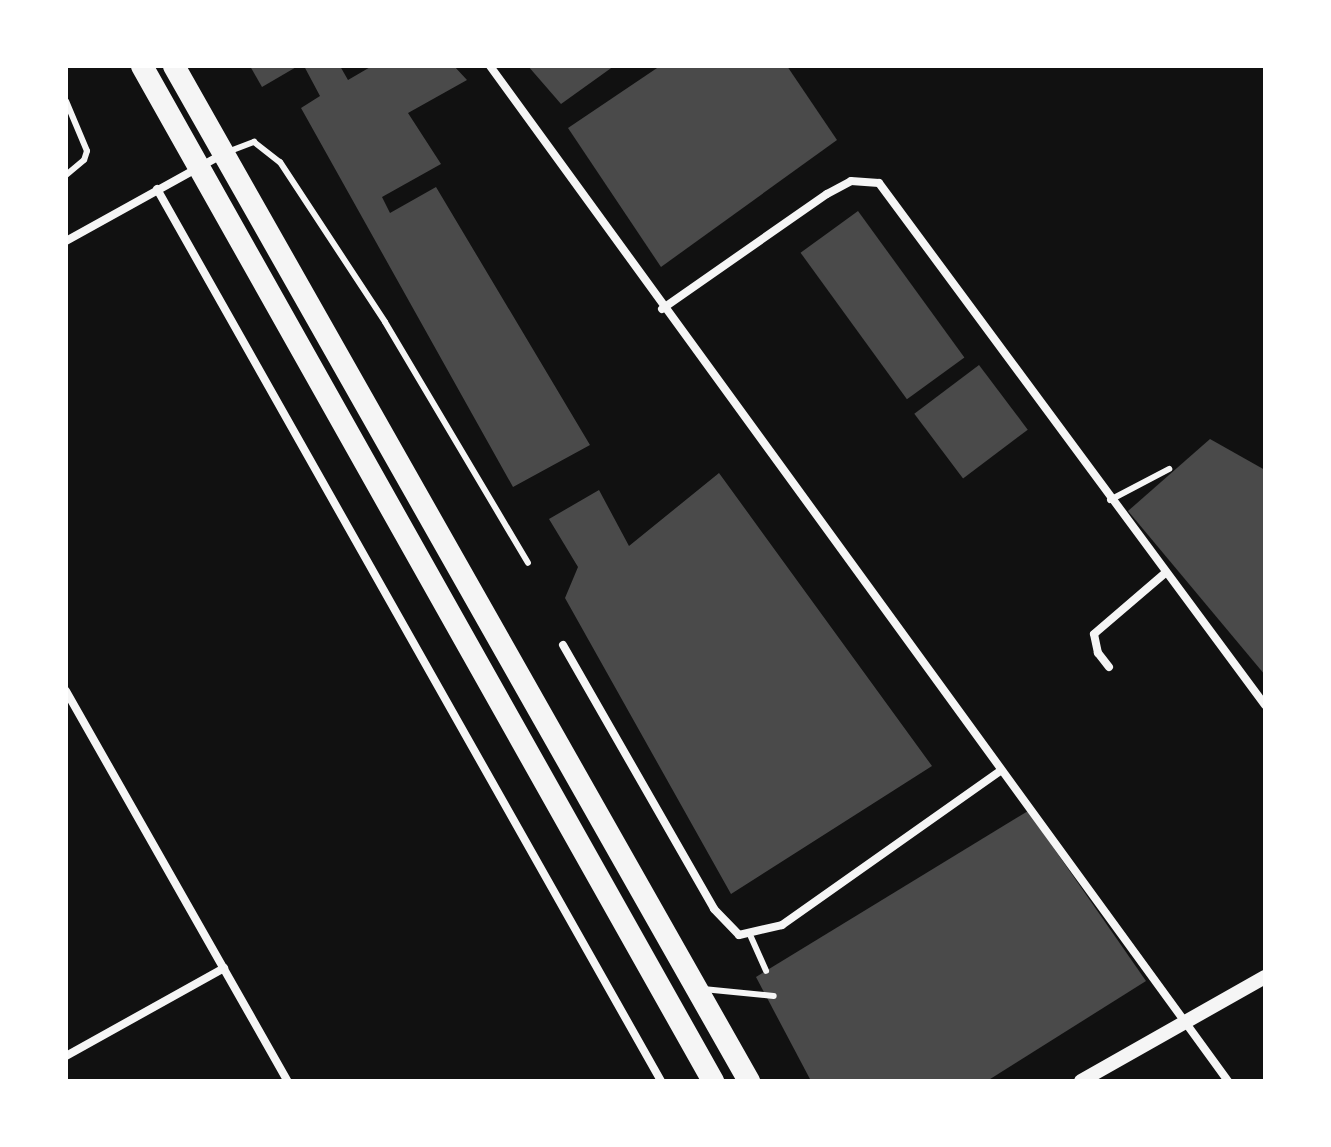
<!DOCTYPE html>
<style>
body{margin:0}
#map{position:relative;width:1331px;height:1147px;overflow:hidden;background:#111;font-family:Spectral,serif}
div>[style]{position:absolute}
.building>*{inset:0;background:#4a4a4a;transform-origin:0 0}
.service>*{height:6px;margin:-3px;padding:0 3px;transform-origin:3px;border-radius:3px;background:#f5f5f5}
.minor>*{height:8px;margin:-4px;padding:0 4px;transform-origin:4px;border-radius:4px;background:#f5f5f5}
.tertiary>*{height:14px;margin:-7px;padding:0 7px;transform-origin:7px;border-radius:7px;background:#f5f5f5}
.trunk>*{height:22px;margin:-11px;padding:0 11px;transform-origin:11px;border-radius:11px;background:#f5f5f5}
span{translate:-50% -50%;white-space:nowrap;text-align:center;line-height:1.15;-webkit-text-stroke:7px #fff;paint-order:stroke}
.frame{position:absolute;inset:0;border:68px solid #fff;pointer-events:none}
</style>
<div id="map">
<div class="building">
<i style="clip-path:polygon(250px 66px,298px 66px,262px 87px)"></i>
<i style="clip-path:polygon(304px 66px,340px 66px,348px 80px,372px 66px,454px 66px,467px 80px,408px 113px,441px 164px,382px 197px,390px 213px,436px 187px,590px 445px,513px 487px,301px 108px,320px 96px)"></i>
<i style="clip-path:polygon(528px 66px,614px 66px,561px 104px)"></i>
<i style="clip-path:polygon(660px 66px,787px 66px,837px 140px,661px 267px,568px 128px)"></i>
<i style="left:858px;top:211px;width:181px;height:71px;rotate:54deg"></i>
<i style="left:979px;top:365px;width:81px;height:81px;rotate:53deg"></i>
<i style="clip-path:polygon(1210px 439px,1265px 470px,1265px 675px,1128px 511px)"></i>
<i style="clip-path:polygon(719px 473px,932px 766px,731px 894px,565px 598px,578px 567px,549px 519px,599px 490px,629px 546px)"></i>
<i style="clip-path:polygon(1028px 811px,1146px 981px,987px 1081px,811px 1081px,756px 977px)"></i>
</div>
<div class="service">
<i style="left:66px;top:101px;width:54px;rotate:67.2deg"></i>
<i style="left:87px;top:151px;width:9px;rotate:108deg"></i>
<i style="left:84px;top:160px;width:23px;rotate:140deg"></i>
<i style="left:230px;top:151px;width:26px;rotate:-21deg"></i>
<i style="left:254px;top:142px;width:33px;rotate:38deg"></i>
<i style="left:280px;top:162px;width:191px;rotate:56.7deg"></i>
<i style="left:385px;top:322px;width:280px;rotate:59.3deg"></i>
<i style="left:1110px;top:500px;width:67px;rotate:-27.7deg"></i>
<i style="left:751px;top:937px;width:37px;rotate:66deg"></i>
<i style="left:703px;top:989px;width:71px;rotate:5.6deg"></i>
</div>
<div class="minor">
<i style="left:490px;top:66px;width:1255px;rotate:53.98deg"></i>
<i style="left:157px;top:189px;width:1025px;rotate:60.53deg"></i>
<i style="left:66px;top:241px;width:179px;rotate:-29deg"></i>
<i style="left:662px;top:309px;width:201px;rotate:-34.9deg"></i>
<i style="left:827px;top:194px;width:27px;rotate:-28deg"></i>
<i style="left:851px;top:181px;width:28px;rotate:4deg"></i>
<i style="left:879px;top:183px;width:649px;rotate:53.52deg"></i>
<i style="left:563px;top:645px;width:304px;rotate:60.2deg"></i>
<i style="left:714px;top:909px;width:36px;rotate:46deg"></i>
<i style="left:739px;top:935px;width:44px;rotate:-13.1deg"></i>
<i style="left:782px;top:925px;width:267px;rotate:-35.2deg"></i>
<i style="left:1109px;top:667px;width:18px;rotate:-128deg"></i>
<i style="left:1098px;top:653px;width:19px;rotate:-102deg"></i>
<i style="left:1094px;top:634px;width:92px;rotate:-40.6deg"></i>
<i style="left:66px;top:691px;width:449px;rotate:60.4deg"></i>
<i style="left:66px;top:1056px;width:181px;rotate:-29.1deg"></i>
</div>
<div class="tertiary">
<i style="left:1081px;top:1081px;width:211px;rotate:-29.5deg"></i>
</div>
<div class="trunk">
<i style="left:142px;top:66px;width:1165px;rotate:60.64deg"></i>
<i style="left:174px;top:66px;width:1167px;rotate:60.47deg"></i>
</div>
<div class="frame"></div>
</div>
